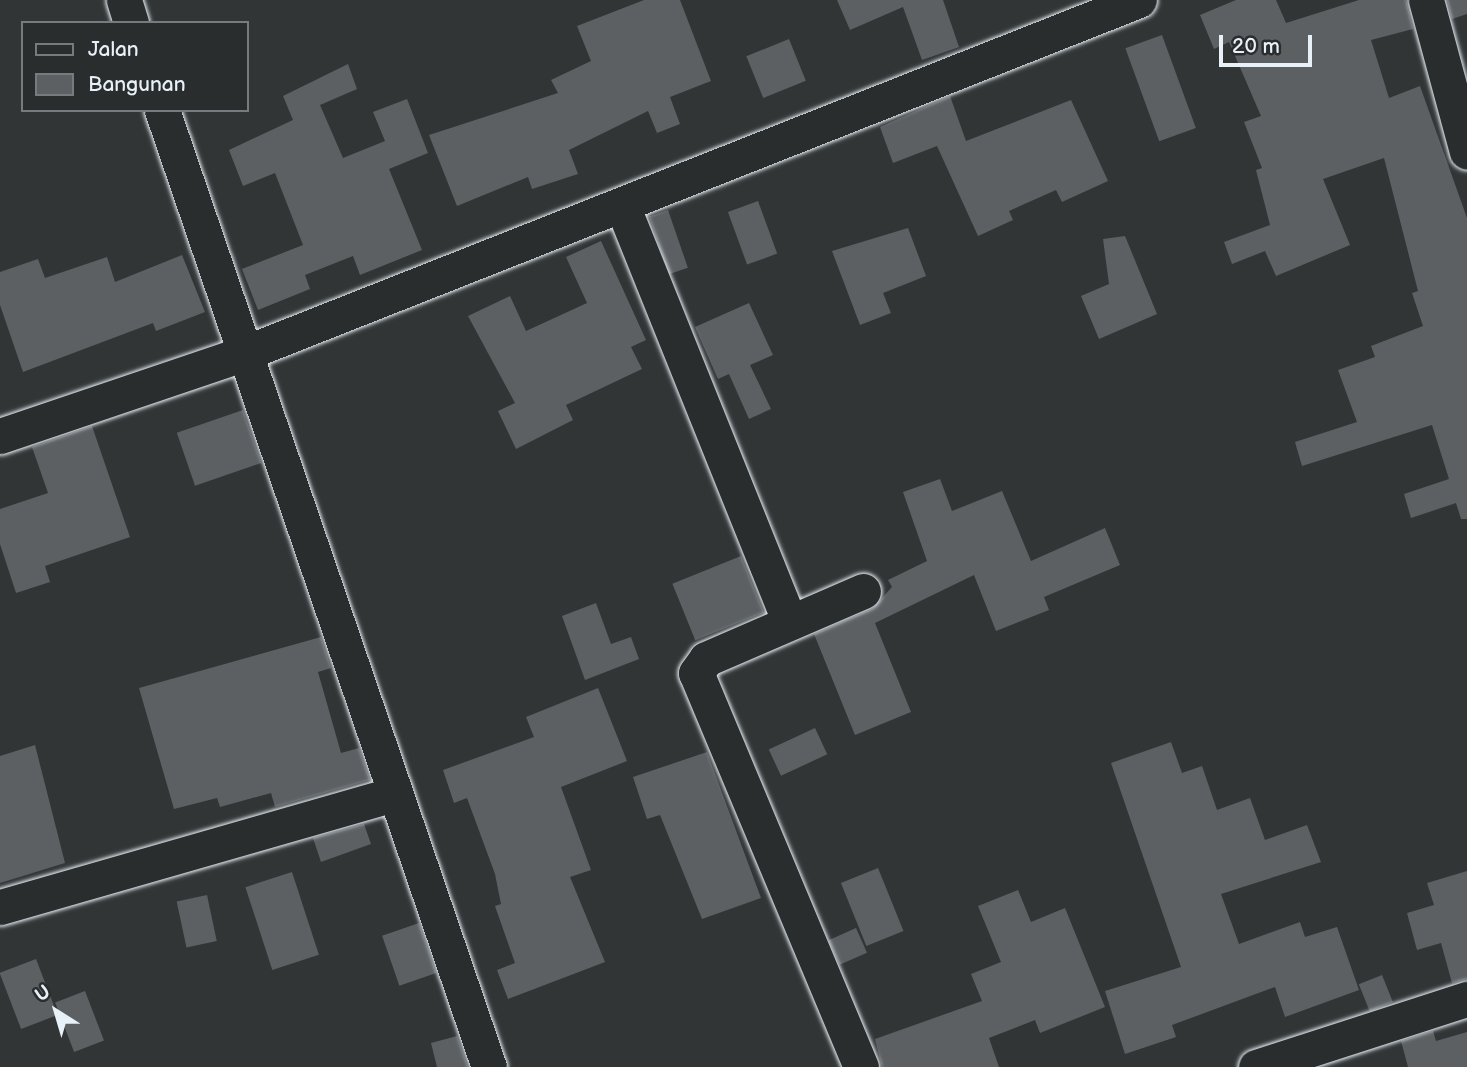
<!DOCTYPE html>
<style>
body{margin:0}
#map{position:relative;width:1467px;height:1067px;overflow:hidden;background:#323536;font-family:"Balsamiq Sans",sans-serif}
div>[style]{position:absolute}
.building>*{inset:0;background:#5c6063;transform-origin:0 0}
.roads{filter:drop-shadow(0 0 2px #e8f1f8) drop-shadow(0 0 2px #e8f1f8)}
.street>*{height:35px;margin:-17.5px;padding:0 17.5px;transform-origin:17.5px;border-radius:17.5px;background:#2a2d2e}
span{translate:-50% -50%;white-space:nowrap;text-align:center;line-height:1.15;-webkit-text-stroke:6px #2a2d2e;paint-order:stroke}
.legend{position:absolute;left:21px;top:21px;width:228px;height:91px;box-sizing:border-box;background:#2a2d2e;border:2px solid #767b7f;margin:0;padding:9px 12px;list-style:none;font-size:21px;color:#e8f1f8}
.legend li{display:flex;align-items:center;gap:14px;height:35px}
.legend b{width:35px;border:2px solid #767b7f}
.north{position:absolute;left:21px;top:976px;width:70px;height:70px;-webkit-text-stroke:5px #2a2d2e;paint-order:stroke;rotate:323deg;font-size:19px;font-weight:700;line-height:28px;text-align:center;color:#e8f1f8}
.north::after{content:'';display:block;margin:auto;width:24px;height:32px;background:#e8f1f8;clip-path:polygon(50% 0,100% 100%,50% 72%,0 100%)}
.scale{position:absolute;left:1219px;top:35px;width:93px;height:32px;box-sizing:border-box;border:4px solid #e8f1f8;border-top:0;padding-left:9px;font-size:21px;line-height:24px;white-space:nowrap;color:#e8f1f8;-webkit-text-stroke:5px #2a2d2e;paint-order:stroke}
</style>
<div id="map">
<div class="building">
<i style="clip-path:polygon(644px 0,680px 0,711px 81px,670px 97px,680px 124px,657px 133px,648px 111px,569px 150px,578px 174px,532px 189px,528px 177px,457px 206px,429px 135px,558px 93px,551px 80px,591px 61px,577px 26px)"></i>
<i style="clip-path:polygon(837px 0,943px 0,959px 47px,922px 60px,903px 7px,850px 30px)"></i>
<i style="clip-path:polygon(1236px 0,1276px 0,1286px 23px,1359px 0,1406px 0,1413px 29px,1371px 40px,1389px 98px,1420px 86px,1467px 218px,1467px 519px,1461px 519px,1456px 503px,1411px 518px,1404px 494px,1449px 479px,1432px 425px,1302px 466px,1295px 442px,1357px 422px,1338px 370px,1375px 357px,1371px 346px,1423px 326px,1412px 293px,1418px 291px,1384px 158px,1323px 179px,1350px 245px,1276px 276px,1265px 251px,1232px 264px,1224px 242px,1270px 225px,1256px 170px,1262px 168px,1244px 122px,1261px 116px,1229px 42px,1214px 49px,1200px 15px)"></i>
<i style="clip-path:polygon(1447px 0,1467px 0,1467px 14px,1452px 19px)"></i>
<i style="left:1162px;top:35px;width:99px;height:39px;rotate:70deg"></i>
<i style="left:789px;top:39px;width:45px;height:46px;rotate:68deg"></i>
<i style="clip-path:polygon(348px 64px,357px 89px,320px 105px,343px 158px,385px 141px,373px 112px,407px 99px,428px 153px,389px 169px,422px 250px,360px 275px,353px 256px,305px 275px,310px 289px,258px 310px,242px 269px,303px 245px,275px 173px,243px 186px,229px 150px,293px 120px,283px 96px)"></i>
<i style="clip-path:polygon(950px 96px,966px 141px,1071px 100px,1108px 181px,1062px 202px,1056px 190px,1009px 211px,1013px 220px,978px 236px,937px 146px,893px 163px,880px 127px)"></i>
<i style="left:758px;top:201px;width:56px;height:32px;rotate:70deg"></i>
<i style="left:668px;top:210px;width:61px;height:20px;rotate:71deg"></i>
<i style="clip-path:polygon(908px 228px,926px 276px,883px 293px,891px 313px,860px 325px,832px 251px)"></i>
<i style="clip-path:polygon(1125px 236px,1157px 314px,1099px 339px,1081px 296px,1109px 284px,1103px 239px)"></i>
<i style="clip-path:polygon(601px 241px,646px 340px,631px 347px,642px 369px,566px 405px,573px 420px,516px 449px,498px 411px,515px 403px,468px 316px,510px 296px,526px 331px,587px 303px,566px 257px)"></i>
<i style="clip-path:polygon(182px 255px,205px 312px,156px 331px,153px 323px,23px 372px,0 305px,0 272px,38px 259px,45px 278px,107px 257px,115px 282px)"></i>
<i style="clip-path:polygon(749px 303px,773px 355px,750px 365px,771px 409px,749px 419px,729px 374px,718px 379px,695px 327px)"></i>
<i style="left:243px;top:410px;width:56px;height:70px;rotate:71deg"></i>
<i style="clip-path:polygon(92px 426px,130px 537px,45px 566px,50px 582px,16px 593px,0 544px,0 509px,48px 493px,32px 447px)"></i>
<i style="clip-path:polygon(940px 479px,952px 511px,1002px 491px,1031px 561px,1105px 528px,1120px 565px,1044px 597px,1049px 610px,996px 631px,974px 575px,875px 623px,911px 712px,855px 735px,814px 634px,872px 609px,892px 587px,888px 580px,927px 561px,903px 492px)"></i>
<i style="left:741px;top:556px;width:61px;height:74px;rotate:68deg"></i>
<i style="clip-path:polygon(596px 603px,611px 644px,631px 637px,639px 659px,585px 680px,562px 616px)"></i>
<i style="clip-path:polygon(321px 637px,331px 668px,318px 672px,341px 753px,359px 748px,370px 780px,275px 807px,271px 793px,220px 807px,217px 798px,174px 809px,139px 688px)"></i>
<i style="clip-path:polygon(598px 688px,627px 761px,561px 787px,591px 870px,570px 877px,605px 962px,508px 999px,497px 970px,515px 963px,495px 906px,501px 904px,495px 874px,467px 798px,454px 803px,443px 770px,534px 737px,526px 717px)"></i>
<i style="left:815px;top:728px;width:29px;height:51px;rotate:65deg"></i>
<i style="clip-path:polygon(1171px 742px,1182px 773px,1202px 766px,1217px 810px,1250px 798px,1265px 840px,1307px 825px,1321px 862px,1221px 894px,1239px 944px,1300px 922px,1305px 937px,1337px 927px,1359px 990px,1285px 1017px,1275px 987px,1172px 1025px,1176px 1037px,1125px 1054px,1105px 991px,1181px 967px,1111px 763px)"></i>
<i style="clip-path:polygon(35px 745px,65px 863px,0 883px,0 756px)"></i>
<i style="clip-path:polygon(707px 752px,761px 898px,702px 919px,660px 815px,647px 819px,633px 777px)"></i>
<i style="clip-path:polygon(364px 824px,371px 844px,321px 862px,313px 838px)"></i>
<i style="left:878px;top:868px;width:68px;height:40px;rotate:68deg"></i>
<i style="clip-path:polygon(1467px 871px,1467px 979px,1452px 983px,1441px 943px,1417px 950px,1407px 913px,1434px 905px,1427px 883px)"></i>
<i style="left:292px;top:872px;width:87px;height:49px;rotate:72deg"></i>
<i style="clip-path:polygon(1018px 890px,1031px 922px,1065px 908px,1105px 1007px,1040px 1033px,1035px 1020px,989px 1038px,999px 1067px,882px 1067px,875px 1039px,982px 1001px,971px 974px,1001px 962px,978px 906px)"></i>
<i style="left:207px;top:895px;width:47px;height:31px;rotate:78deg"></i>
<i style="left:419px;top:923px;width:53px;height:39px;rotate:71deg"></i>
<i style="left:856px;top:928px;width:27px;height:30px;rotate:66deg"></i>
<i style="left:36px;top:959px;width:60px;height:39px;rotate:69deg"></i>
<i style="left:1382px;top:975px;width:29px;height:25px;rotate:68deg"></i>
<i style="left:85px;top:991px;width:53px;height:32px;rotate:69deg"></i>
<i style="clip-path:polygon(1433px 1031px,1436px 1041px,1467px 1032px,1467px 1067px,1408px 1067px,1401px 1041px)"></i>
<i style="clip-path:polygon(457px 1036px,468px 1067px,437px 1067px,431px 1043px)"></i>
</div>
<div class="roads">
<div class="street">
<i style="left:124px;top:0;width:24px;rotate:73deg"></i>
<i style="left:1426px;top:0;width:157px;rotate:74.9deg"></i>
<i style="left:162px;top:110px;width:1011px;rotate:71.14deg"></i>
<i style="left:622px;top:205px;width:448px;rotate:68.1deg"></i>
<i style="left:0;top:436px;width:259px;rotate:-18.7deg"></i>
<i style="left:245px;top:353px;width:961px;rotate:-21.55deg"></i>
<i style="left:0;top:907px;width:407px;rotate:-16deg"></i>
<i style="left:861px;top:1067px;width:427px;rotate:-112.7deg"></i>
<i style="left:696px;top:673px;width:17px;rotate:-54deg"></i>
<i style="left:706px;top:659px;width:171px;rotate:-23.4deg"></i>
<i style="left:1256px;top:1067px;width:222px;rotate:-17.9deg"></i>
</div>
</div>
<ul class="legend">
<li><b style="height:9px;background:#2a2d2e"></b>Jalan</li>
<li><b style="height:19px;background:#5c6063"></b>Bangunan</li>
</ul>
<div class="north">U</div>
<div class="scale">20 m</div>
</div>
